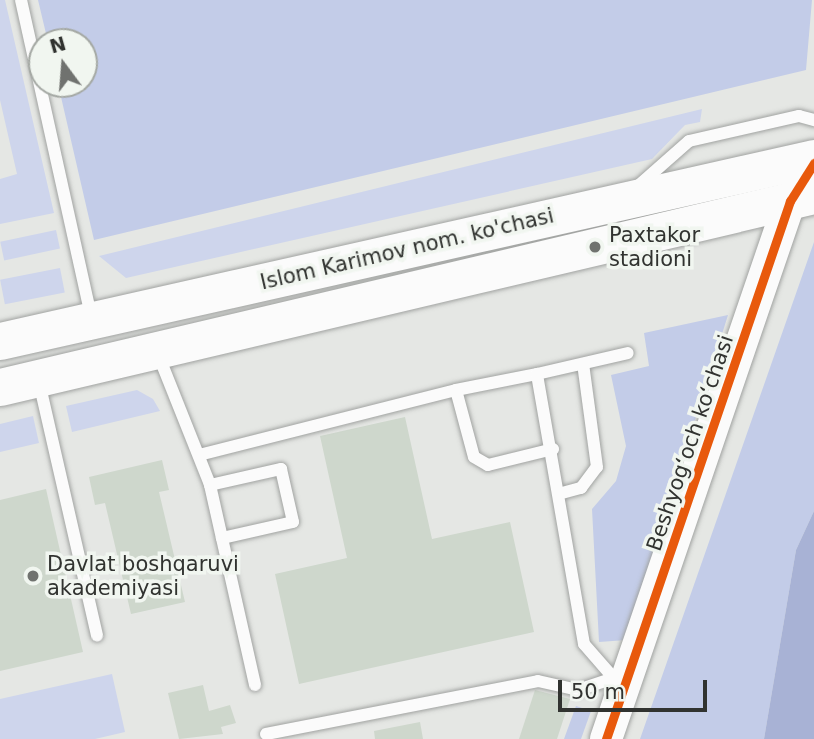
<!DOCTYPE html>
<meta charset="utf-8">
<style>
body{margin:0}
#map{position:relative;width:814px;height:739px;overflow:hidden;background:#e5e7e4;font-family:"DejaVu Sans",sans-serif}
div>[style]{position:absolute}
.green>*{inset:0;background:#ced5ec;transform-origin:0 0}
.forest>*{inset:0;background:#c3cce8}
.water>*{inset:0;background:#a8b2d5}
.building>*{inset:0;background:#ced7cc}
.roads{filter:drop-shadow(0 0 2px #a1a3a1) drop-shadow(0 0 2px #a1a3a1)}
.lane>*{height:12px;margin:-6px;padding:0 6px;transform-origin:6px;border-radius:6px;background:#fbfbfb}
.secondary>*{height:32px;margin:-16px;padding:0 16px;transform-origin:16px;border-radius:16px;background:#fbfbfb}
.primary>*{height:37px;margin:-18.5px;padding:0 18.5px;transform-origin:18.5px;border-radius:18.5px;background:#fbfbfb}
.cycleway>*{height:9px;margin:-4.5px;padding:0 4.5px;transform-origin:4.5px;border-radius:4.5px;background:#e8590c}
.dots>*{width:19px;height:19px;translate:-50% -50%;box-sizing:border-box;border:4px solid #f1f6f0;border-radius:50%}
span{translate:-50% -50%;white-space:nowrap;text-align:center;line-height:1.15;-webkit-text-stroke:7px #f1f6f0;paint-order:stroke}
.poi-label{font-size:21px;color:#313330}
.left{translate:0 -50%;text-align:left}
.street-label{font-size:21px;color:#313330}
.north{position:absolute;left:28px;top:28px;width:70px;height:70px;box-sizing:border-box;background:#f1f6f0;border:2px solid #a4a8a3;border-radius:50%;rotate:344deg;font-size:19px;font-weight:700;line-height:28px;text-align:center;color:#313330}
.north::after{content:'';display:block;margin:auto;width:24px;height:32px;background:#70726f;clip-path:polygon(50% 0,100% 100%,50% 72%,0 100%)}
.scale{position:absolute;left:558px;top:680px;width:149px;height:32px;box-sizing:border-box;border:4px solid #313330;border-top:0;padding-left:9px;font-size:21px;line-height:24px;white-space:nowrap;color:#313330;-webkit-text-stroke:5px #f1f6f0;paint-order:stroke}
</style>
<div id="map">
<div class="green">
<i style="clip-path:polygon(0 0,5px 0,54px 213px,0 224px,0 179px,17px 174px,0 100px)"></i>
<i style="clip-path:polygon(702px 109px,700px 122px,685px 125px,652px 159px,126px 278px,99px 256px)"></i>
<i style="left:56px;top:230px;width:19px;height:57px;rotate:78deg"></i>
<i style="left:60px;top:268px;width:25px;height:61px;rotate:79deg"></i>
<i style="clip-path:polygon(137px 390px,153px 399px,160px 411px,72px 432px,66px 406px)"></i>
<i style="clip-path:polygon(33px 416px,39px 443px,0 452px,0 424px)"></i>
<i style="clip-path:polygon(112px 674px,125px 732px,95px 739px,0 739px,0 699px)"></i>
</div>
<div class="forest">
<i style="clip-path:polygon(38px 0,812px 0,806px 70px,94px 240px,58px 84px,84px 84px,84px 42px,48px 42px)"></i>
<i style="clip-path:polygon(814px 242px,814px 511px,796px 550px,764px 739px,640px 739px)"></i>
<i style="clip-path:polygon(728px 315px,626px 640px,599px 642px,592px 509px,616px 481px,626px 446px,611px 375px,649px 366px,644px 333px)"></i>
<i style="clip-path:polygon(576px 706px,591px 711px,581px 739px,564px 739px)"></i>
</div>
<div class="water">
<i style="clip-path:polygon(814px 511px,814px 739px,764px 739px,796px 550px)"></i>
</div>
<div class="building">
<i style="clip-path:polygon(405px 417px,432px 539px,510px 522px,534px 632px,299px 684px,275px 574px,347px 558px,320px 436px)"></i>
<i style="clip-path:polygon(162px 460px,169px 490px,159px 492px,185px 602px,131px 614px,105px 503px,95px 505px,89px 477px)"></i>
<i style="clip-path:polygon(46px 489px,83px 652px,0 671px,0 500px)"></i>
<i style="clip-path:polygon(203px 685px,209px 711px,230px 705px,236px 723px,221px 727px,223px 734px,179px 739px,168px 693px)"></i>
<i style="clip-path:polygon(535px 690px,570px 699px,557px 739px,519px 739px)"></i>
<i style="clip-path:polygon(420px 722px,423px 739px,375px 739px,374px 731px)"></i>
</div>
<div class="roads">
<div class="lane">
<i style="left:21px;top:0;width:325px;rotate:77.5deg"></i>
<i style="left:638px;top:186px;width:68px;rotate:-41.4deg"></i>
<i style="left:689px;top:141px;width:113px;rotate:-12.8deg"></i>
<i style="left:799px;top:116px;width:16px;rotate:15deg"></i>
<i style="left:158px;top:354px;width:141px;rotate:68.3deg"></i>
<i style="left:210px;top:485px;width:205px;rotate:77.3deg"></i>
<i style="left:39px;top:382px;width:260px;rotate:77.1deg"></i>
<i style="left:456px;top:390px;width:83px;rotate:-11.2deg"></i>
<i style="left:199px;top:455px;width:265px;rotate:-14.2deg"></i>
<i style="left:456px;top:390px;width:69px;rotate:75deg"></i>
<i style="left:474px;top:457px;width:16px;rotate:30deg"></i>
<i style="left:488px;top:465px;width:67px;rotate:-13.8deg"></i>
<i style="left:210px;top:485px;width:73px;rotate:-12.7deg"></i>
<i style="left:281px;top:469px;width:54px;rotate:77.2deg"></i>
<i style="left:293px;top:522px;width:73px;rotate:167.3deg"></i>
<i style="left:562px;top:493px;width:20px;rotate:-15deg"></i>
<i style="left:581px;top:488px;width:26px;rotate:-53deg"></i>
<i style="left:597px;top:467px;width:104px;rotate:-97.7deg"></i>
<i style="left:611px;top:675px;width:41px;rotate:-131.1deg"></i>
<i style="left:584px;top:644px;width:274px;rotate:-99.9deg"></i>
<i style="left:537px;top:374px;width:93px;rotate:-13deg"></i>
<i style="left:266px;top:734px;width:277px;rotate:-11deg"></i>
<i style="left:538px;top:681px;width:41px;rotate:12.7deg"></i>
<i style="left:578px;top:690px;width:41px;rotate:-18.4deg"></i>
</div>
<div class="secondary">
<i style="left:606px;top:739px;width:569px;rotate:-71.12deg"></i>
<i style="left:790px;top:201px;width:21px;rotate:-59deg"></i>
</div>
<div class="primary">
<i style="left:0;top:341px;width:834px;rotate:-12.67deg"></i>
<i style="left:0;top:387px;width:836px;rotate:-13.27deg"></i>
</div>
</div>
<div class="cycleway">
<i style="left:606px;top:739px;width:569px;rotate:-71.12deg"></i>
<i style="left:790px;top:201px;width:45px;rotate:-57.7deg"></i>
</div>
<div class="dots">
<i style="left:595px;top:247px;background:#70726f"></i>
<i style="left:33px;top:576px;background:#70726f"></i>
</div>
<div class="poi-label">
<span class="left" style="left:609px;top:247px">Paxtakor<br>stadioni</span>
<span class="left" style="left:47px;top:576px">Davlat boshqaruvi<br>akademiyasi</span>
</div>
<div class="street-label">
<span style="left:407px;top:249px;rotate:-13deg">Islom Karimov nom. ko'chasi</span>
<span style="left:690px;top:443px;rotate:-71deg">Beshyogʻoch koʻchasi</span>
</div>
<div class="north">N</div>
<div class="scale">50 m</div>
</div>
